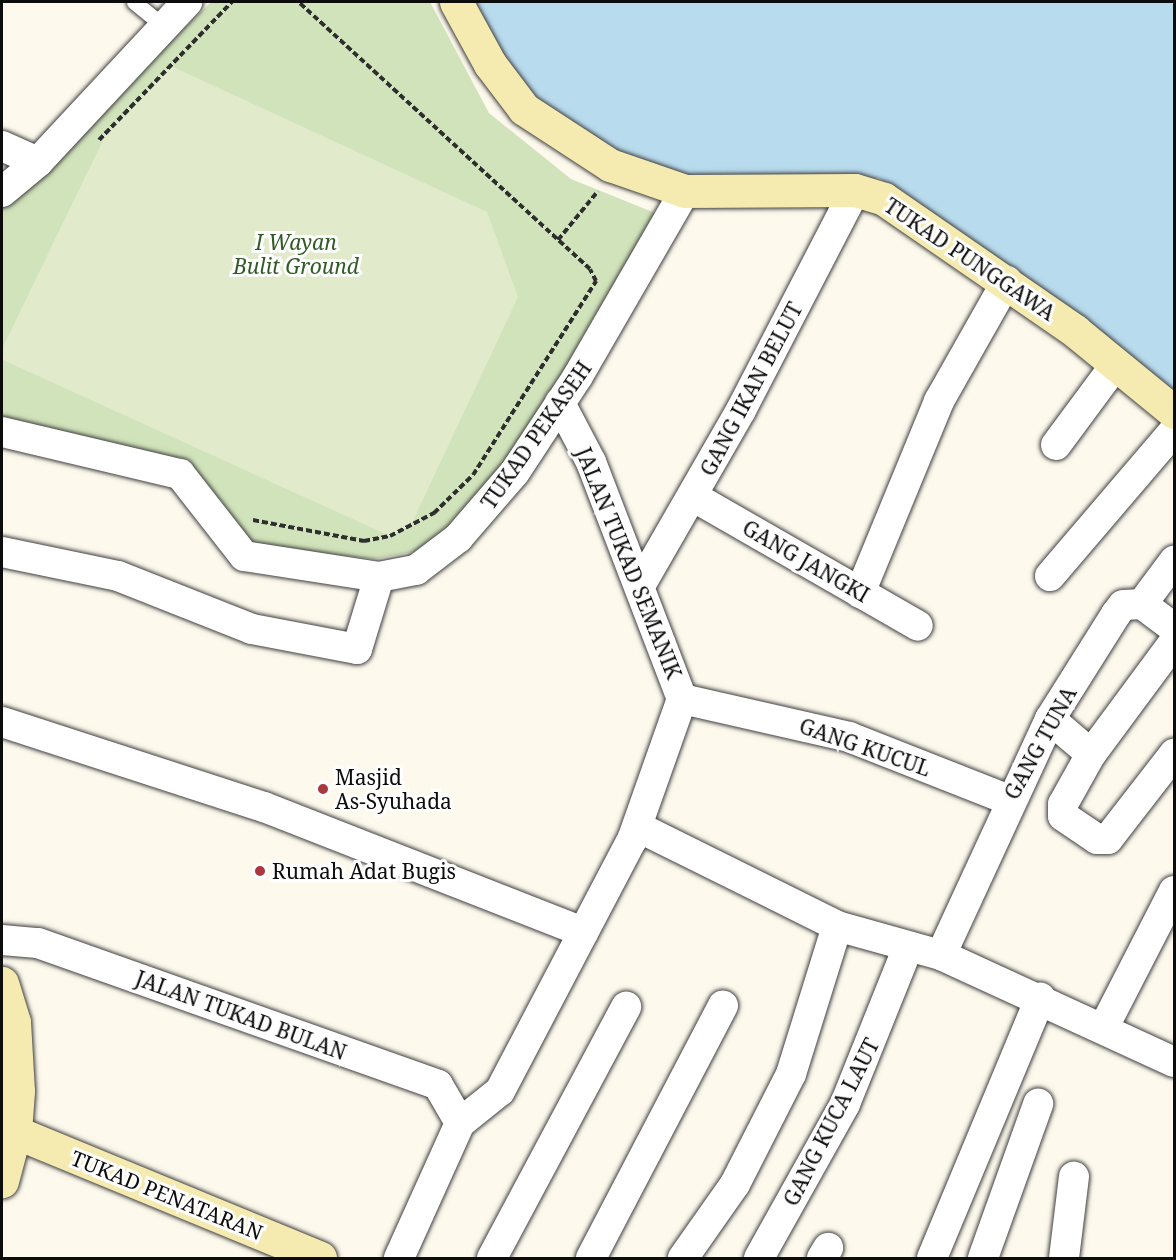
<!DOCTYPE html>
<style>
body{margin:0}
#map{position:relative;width:1176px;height:1260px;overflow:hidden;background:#fdf9ed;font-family:"Noto Serif",serif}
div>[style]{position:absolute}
.green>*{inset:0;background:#d1e3bb}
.pitch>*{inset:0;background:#e1ebcc}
.water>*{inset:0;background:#b8dbee}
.path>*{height:4px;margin-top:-2px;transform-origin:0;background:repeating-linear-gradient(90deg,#2e2e2e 0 6px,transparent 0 9px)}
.roads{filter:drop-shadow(0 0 2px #3f3f3f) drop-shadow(0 0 2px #3f3f3f)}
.lane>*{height:15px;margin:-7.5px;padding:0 7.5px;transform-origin:7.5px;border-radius:7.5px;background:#fff}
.street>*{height:30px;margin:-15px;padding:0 15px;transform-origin:15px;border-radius:15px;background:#fff}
.secondary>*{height:33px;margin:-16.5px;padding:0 16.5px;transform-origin:16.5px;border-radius:16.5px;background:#f5ebb0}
.dots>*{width:16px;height:16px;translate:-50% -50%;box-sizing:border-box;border:3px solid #fff;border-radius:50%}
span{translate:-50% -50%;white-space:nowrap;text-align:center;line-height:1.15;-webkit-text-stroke:6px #fff;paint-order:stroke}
.park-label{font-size:21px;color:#315b25;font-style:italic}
.street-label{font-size:21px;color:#0c0c0c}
.poi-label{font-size:21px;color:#0c0c0c}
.left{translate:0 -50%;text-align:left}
.frame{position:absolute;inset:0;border:3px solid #0c0c0c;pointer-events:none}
</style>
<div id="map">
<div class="green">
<i style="clip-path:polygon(211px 2px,430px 2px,489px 113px,571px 179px,665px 217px,480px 499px,423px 550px,374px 559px,248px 546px,192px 468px,2px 421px,2px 206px)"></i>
</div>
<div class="pitch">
<i style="clip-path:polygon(171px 66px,487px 212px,518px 297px,411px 525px,390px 536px,3px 360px,4px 345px,106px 134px)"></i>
</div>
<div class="water">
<i style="clip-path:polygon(472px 2px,1174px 2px,1174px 391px,879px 178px,710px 184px,615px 155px,511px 89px)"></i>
</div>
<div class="path">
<i style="left:99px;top:140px;width:192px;rotate:-46.1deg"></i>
<i style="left:558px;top:240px;width:63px;rotate:-50.8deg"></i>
<i style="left:253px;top:520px;width:113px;rotate:10.7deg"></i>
<i style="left:364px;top:541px;width:26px;rotate:-11deg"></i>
<i style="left:390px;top:536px;width:50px;rotate:-27.6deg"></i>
<i style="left:434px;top:513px;width:54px;rotate:-44.3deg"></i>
<i style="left:473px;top:475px;width:230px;rotate:-57.6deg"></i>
<i style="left:596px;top:281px;width:13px;rotate:-117deg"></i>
<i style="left:590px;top:269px;width:395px;rotate:-137.5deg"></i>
</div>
<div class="roads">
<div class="lane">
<i style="left:134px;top:2px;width:40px;rotate:39deg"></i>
</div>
<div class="street">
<i style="left:2px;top:146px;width:39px;rotate:24deg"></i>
<i style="left:2px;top:192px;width:47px;rotate:-39.8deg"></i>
<i style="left:38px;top:162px;width:219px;rotate:-47deg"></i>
<i style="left:2px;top:432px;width:183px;rotate:13.3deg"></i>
<i style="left:180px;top:474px;width:104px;rotate:52deg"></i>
<i style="left:244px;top:556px;width:137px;rotate:8.8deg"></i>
<i style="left:379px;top:577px;width:38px;rotate:-11deg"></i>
<i style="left:416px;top:570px;width:53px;rotate:-37.3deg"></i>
<i style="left:458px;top:538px;width:87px;rotate:-49.2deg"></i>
<i style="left:515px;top:472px;width:115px;rotate:-56.7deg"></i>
<i style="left:578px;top:376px;width:214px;rotate:-60deg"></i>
<i style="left:1056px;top:445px;width:101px;rotate:-53.5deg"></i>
<i style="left:694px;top:497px;width:258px;rotate:29.9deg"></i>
<i style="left:2px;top:552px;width:118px;rotate:11.7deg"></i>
<i style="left:118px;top:576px;width:144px;rotate:21.6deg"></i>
<i style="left:252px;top:629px;width:107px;rotate:10.8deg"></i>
<i style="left:357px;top:649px;width:75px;rotate:-73deg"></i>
<i style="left:1050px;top:576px;width:191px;rotate:-49.5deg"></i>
<i style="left:641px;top:584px;width:201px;rotate:-60.1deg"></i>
<i style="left:741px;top:410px;width:248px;rotate:-62.6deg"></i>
<i style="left:860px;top:593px;width:208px;rotate:-67.6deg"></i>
<i style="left:939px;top:401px;width:138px;rotate:-60.5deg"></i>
<i style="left:1142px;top:604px;width:40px;rotate:37deg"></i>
<i style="left:1174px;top:642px;width:139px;rotate:126.5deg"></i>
<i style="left:1091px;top:754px;width:57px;rotate:119.2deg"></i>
<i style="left:1063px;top:804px;width:12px;rotate:90deg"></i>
<i style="left:1063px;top:816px;width:41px;rotate:34.1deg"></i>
<i style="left:1097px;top:839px;width:11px"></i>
<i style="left:1108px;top:839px;width:108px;rotate:-52.2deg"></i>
<i style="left:682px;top:699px;width:171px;rotate:12.8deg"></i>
<i style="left:849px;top:737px;width:172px;rotate:21.5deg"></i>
<i style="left:1050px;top:719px;width:54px;rotate:40.5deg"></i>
<i style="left:2px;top:722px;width:275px;rotate:18deg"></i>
<i style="left:264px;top:807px;width:343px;rotate:21.4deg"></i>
<i style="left:638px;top:827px;width:222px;rotate:26.4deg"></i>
<i style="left:837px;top:926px;width:108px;rotate:15.6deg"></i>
<i style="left:941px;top:955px;width:256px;rotate:24.7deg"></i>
<i style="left:2px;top:940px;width:36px;rotate:5deg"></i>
<i style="left:38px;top:943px;width:424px;rotate:19.5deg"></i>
<i style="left:438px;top:1085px;width:44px;rotate:59.9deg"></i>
<i style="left:941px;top:955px;width:260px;rotate:-65.2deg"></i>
<i style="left:1050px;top:719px;width:124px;rotate:-57.8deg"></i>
<i style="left:1116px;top:614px;width:11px;rotate:-52deg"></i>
<i style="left:1123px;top:605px;width:19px;rotate:-3deg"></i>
<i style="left:1142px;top:604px;width:54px;rotate:-53.3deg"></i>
<i style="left:1104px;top:1027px;width:153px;rotate:-62.8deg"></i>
<i style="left:399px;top:1258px;width:148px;rotate:-65.7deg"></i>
<i style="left:460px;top:1123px;width:51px;rotate:-38.7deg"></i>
<i style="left:500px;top:1091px;width:284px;rotate:-62.3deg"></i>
<i style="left:632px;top:840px;width:150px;rotate:-70.5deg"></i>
<i style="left:682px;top:699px;width:254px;rotate:-111deg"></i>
<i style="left:591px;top:462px;width:67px;rotate:-117.7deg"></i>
<i style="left:492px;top:1258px;width:285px;rotate:-61.9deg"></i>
<i style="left:591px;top:1258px;width:285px;rotate:-62.4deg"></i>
<i style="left:683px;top:1258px;width:90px;rotate:-54.9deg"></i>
<i style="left:735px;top:1184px;width:123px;rotate:-63deg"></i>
<i style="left:791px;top:1074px;width:155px;rotate:-72.7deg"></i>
<i style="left:759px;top:1258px;width:176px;rotate:-60.8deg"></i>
<i style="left:845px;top:1104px;width:169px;rotate:-68.1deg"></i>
<i style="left:822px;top:1258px;width:12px;rotate:-59deg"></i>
<i style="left:932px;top:1258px;width:282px;rotate:-67.4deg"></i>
<i style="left:983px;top:1258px;width:164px;rotate:-70.3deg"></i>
<i style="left:1064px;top:1258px;width:82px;rotate:-83deg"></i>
</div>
<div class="secondary">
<i style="left:456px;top:2px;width:71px;rotate:61.3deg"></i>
<i style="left:490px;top:64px;width:56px;rotate:52.9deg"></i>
<i style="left:524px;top:109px;width:103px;rotate:33.1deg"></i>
<i style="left:610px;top:165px;width:79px;rotate:19.1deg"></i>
<i style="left:685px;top:191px;width:170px;rotate:-0.3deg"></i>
<i style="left:855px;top:190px;width:30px;rotate:17deg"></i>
<i style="left:884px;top:199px;width:232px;rotate:34.6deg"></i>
<i style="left:1075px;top:331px;width:128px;rotate:39.3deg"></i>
<i style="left:2px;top:983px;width:41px;rotate:72.9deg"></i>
<i style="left:14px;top:1022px;width:69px;rotate:86.7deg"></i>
<i style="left:18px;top:1091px;width:41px;rotate:94.2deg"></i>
<i style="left:15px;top:1132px;width:51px;rotate:104.9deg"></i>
<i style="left:15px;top:1132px;width:330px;rotate:22.4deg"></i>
</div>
</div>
<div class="dots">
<i style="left:323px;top:789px;background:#aa363e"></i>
<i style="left:260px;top:871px;background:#aa363e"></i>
</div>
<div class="park-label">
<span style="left:296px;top:254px">I Wayan<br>Bulit Ground</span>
</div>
<div class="street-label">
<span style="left:970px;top:259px;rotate:34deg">TUKAD PUNGGAWA</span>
<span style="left:751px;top:389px;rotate:-62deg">GANG IKAN BELUT</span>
<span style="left:536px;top:435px;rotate:-55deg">TUKAD PEKASEH</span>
<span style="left:806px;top:561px;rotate:30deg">GANG JANGKI</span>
<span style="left:629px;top:563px;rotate:68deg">JALAN TUKAD SEMANIK</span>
<span style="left:1040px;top:743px;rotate:-61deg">GANG TUNA</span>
<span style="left:865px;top:747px;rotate:19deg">GANG KUCUL</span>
<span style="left:241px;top:1015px;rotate:20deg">JALAN TUKAD BULAN</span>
<span style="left:831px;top:1122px;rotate:-63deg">GANG KUCA LAUT</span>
<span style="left:167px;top:1195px;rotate:22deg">TUKAD PENATARAN</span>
</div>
<div class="poi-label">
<span class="left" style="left:335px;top:789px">Masjid<br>As-Syuhada</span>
<span class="left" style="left:272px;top:871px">Rumah Adat Bugis</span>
</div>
<div class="frame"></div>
</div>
